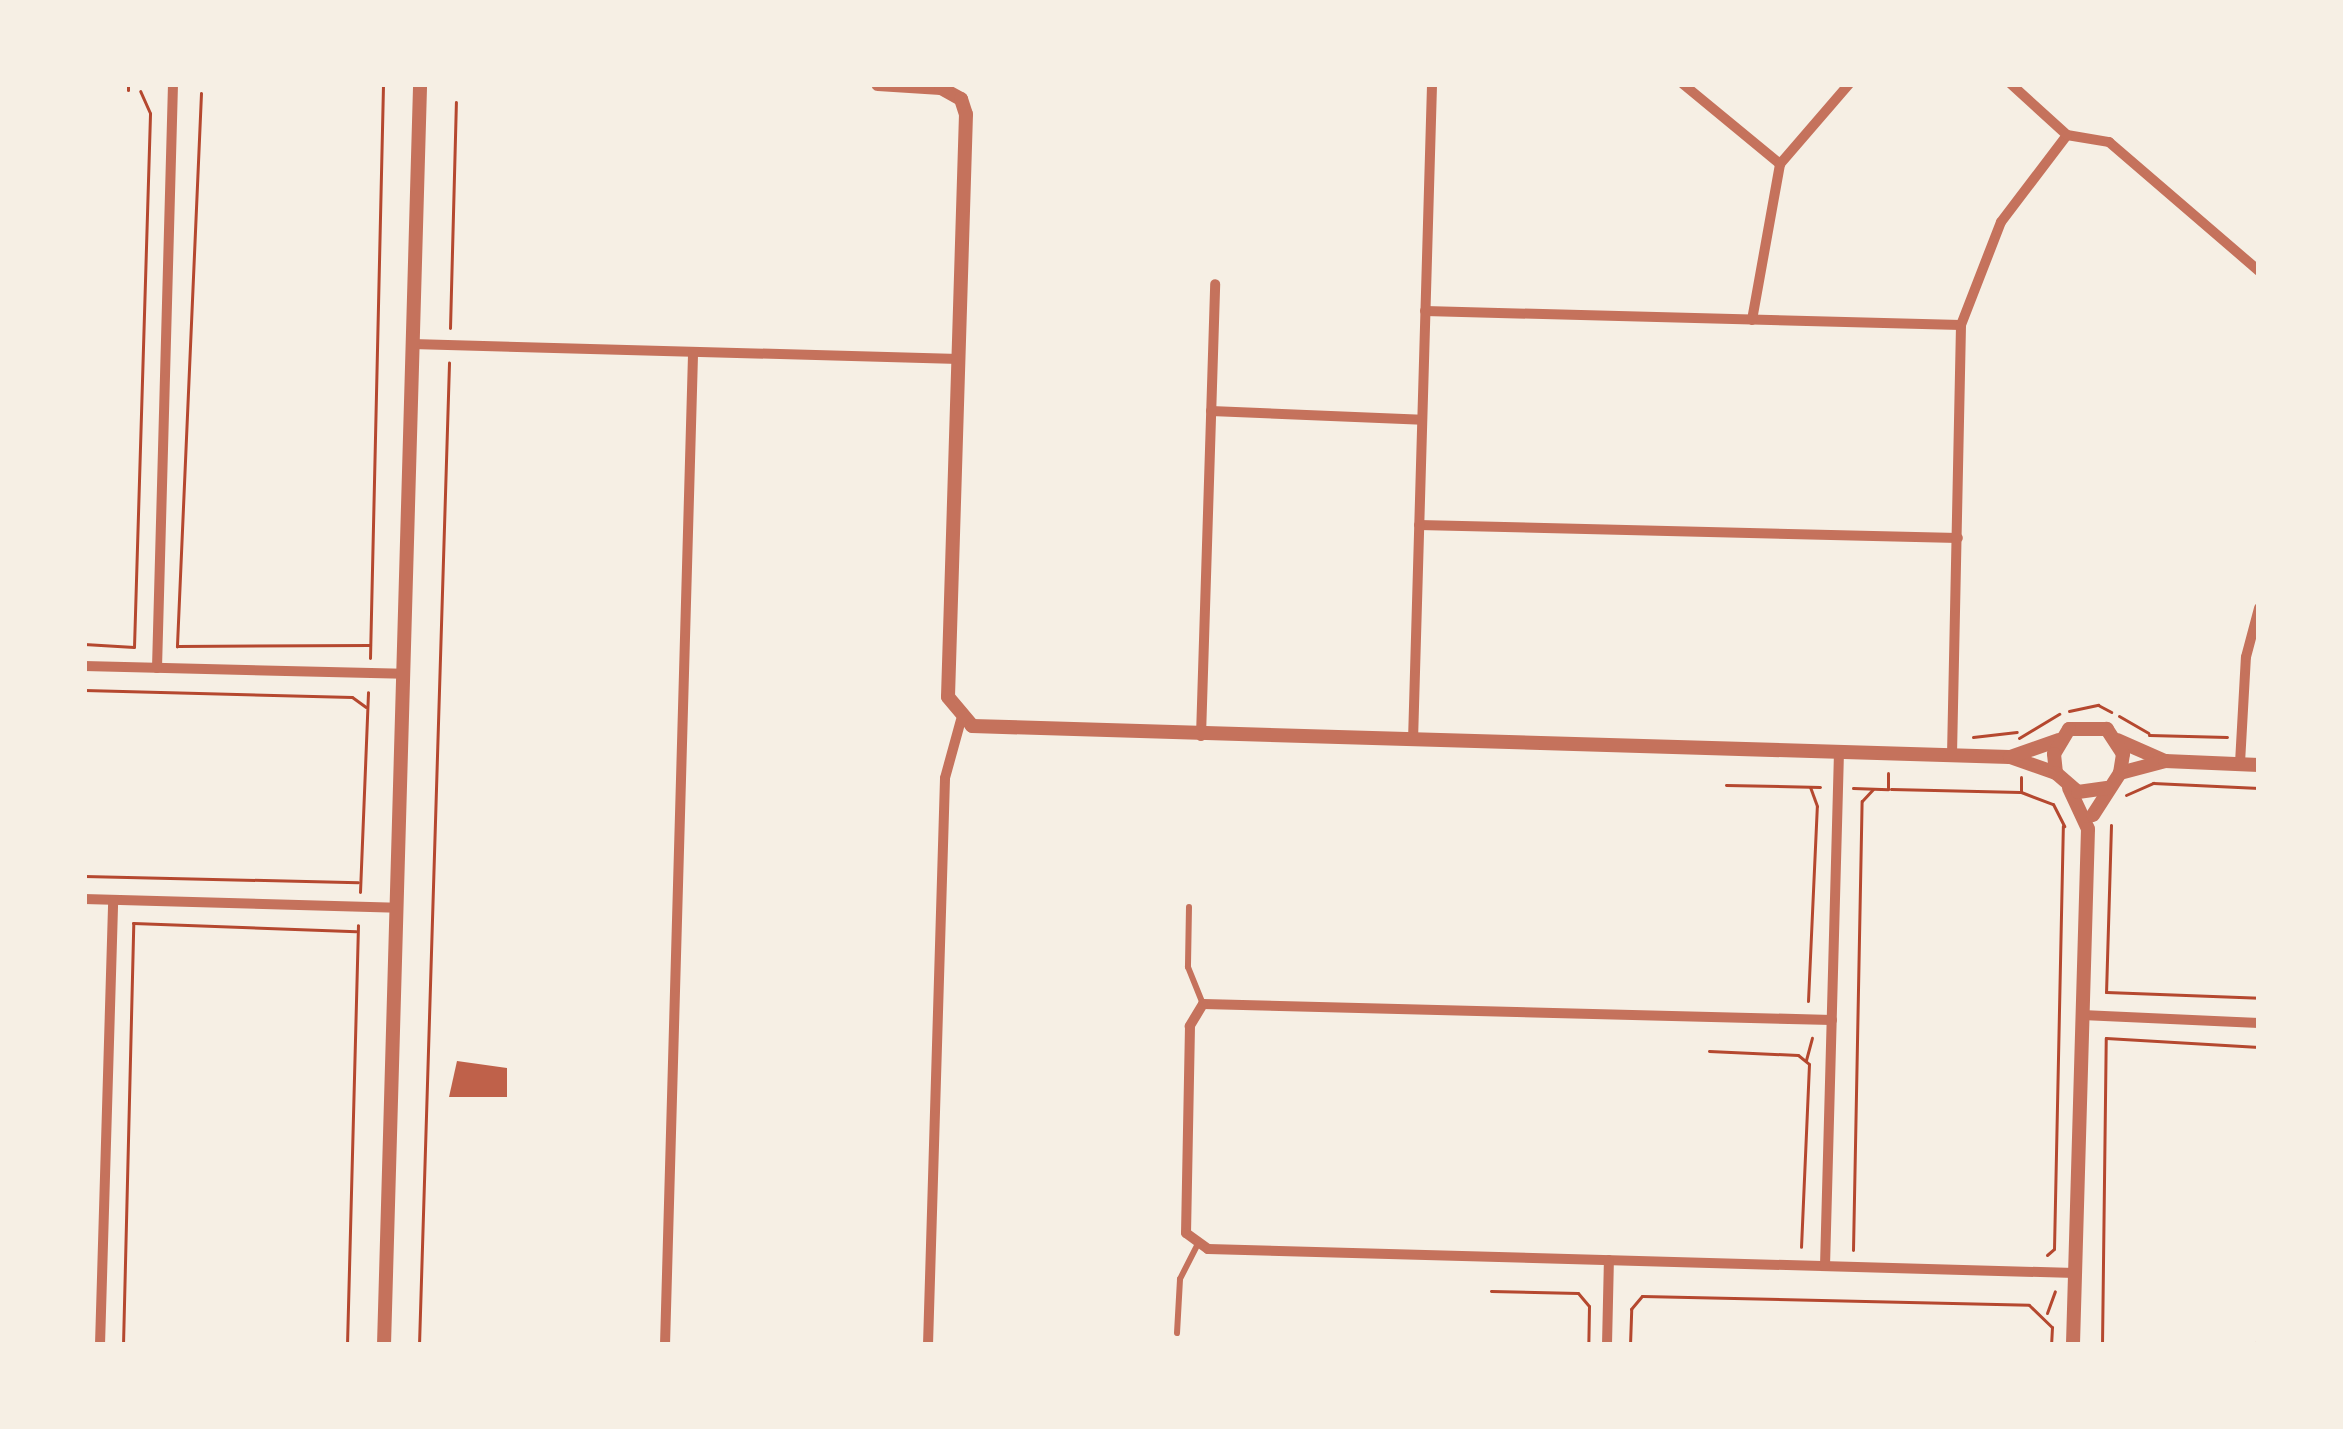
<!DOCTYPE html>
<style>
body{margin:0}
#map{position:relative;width:2343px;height:1429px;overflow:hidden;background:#f6efe4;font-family:"Source Serif 4",serif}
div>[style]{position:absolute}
.building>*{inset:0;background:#bf614a}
.path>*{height:3px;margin:-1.5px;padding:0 1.5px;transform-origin:1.5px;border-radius:1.5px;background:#b5482f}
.service>*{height:6px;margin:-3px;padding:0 3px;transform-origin:3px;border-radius:3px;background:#c5725c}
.minor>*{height:10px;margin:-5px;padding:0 5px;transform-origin:5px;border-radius:5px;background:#c5725c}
.tertiary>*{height:14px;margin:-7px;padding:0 7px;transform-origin:7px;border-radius:7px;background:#c5725c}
span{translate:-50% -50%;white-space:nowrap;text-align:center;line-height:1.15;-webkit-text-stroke:12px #f6efe4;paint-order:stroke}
.frame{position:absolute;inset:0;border:87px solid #f6efe4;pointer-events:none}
</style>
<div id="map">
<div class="building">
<i style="clip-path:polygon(457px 1061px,507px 1068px,507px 1097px,449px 1097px)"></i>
</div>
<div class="path">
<i style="left:128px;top:90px;width:6px;rotate:-90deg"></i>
<i style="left:201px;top:93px;width:554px;rotate:92.49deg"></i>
<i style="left:177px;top:646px;width:193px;rotate:-0.3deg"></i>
<i style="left:450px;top:328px;width:226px;rotate:-88.5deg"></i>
<i style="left:84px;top:644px;width:50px;rotate:3.4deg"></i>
<i style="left:134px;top:647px;width:534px;rotate:-88.28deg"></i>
<i style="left:150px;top:113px;width:24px;rotate:-114deg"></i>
<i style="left:370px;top:658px;width:574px;rotate:-88.7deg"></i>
<i style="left:84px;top:690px;width:268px;rotate:1.5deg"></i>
<i style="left:352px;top:697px;width:17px;rotate:36deg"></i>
<i style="left:2069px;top:711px;width:30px;rotate:-12deg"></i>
<i style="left:2098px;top:705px;width:15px;rotate:28deg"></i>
<i style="left:2119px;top:716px;width:34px;rotate:30deg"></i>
<i style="left:2149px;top:735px;width:78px;rotate:1.5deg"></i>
<i style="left:1973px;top:737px;width:44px;rotate:-6.5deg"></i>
<i style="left:2019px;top:738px;width:47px;rotate:-31deg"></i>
<i style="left:2021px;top:777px;width:15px;rotate:90deg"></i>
<i style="left:2021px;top:792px;width:34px;rotate:21deg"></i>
<i style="left:2053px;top:804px;width:25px;rotate:63deg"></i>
<i style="left:1726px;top:785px;width:94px;rotate:1.2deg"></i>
<i style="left:1853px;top:788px;width:35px;rotate:2deg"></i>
<i style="left:1888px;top:789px;width:16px;rotate:-90deg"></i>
<i style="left:1891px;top:789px;width:129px;rotate:1.3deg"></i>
<i style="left:2126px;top:795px;width:30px;rotate:-24deg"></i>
<i style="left:2153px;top:783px;width:106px;rotate:2.7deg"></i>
<i style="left:2111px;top:825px;width:167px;rotate:91.7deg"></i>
<i style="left:2106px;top:992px;width:153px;rotate:2.2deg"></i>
<i style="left:84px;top:876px;width:274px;rotate:1.3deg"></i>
<i style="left:360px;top:892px;width:200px;rotate:-87.7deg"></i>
<i style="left:84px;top:921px;width:142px;rotate:90deg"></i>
<i style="left:1808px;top:1001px;width:195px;rotate:-87.4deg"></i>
<i style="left:1817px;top:806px;width:20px;rotate:-110deg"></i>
<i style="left:1709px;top:1051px;width:89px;rotate:2.6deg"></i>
<i style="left:1798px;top:1055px;width:14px;rotate:39deg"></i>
<i style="left:1809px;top:1064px;width:183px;rotate:92.5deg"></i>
<i style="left:1806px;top:1060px;width:23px;rotate:-75deg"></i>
<i style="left:1853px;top:1250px;width:449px;rotate:-88.9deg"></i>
<i style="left:1862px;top:801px;width:16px;rotate:-47deg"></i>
<i style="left:2047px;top:1255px;width:9px;rotate:-41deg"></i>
<i style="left:2054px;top:1249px;width:423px;rotate:-88.8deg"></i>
<i style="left:1491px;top:1291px;width:87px;rotate:1.3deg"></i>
<i style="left:1578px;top:1293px;width:17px;rotate:50deg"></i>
<i style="left:1589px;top:1306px;width:39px;rotate:91deg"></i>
<i style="left:2047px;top:1313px;width:23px;rotate:-70deg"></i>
<i style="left:123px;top:1345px;width:422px;rotate:-88.6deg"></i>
<i style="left:133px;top:923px;width:223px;rotate:2.1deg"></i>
<i style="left:347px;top:1345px;width:420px;rotate:-88.5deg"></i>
<i style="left:419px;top:1345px;width:983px;rotate:-88.25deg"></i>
<i style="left:1630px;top:1345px;width:36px;rotate:-88deg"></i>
<i style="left:1631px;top:1309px;width:17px;rotate:-50deg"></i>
<i style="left:1642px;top:1296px;width:387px;rotate:1.3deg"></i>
<i style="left:2029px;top:1305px;width:32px;rotate:44deg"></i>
<i style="left:2052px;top:1327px;width:18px;rotate:93deg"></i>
<i style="left:2102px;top:1345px;width:307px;rotate:-89.3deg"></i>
<i style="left:2106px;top:1038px;width:153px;rotate:3.4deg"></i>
<i style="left:2255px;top:1345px;width:8px;rotate:-60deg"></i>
</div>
<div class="service">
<i style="left:1189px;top:907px;width:60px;rotate:91deg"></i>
<i style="left:1188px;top:967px;width:40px;rotate:68deg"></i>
<i style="left:1177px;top:1333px;width:54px;rotate:-86.8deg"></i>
<i style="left:1180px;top:1279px;width:38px;rotate:-63deg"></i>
</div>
<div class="minor">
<i style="left:1683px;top:84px;width:126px;rotate:39.5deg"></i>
<i style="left:2067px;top:135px;width:43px;rotate:9.5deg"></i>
<i style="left:2109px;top:142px;width:198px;rotate:40.7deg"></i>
<i style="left:1425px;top:311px;width:536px;rotate:1.5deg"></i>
<i style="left:1752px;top:320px;width:158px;rotate:-79.8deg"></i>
<i style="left:1780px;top:164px;width:106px;rotate:-49.2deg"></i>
<i style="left:412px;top:344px;width:547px;rotate:1.57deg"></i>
<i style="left:1211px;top:411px;width:211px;rotate:2.4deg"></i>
<i style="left:1419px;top:525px;width:539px;rotate:1.38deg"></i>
<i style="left:84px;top:666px;width:319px;rotate:1.4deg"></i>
<i style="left:157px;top:668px;width:584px;rotate:-88.43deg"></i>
<i style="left:1201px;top:736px;width:452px;rotate:-88.2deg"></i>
<i style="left:1413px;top:741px;width:657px;rotate:-88.34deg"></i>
<i style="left:1952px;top:755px;width:430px;rotate:-88.8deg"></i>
<i style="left:1961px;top:325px;width:110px;rotate:-68.8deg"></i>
<i style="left:2001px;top:222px;width:109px;rotate:-52.8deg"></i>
<i style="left:2067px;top:135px;width:76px;rotate:-137.7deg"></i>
<i style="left:2240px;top:763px;width:106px;rotate:-86.8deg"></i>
<i style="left:2246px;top:657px;width:51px;rotate:-75.1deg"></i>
<i style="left:84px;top:899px;width:313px;rotate:1.6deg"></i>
<i style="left:2082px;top:1015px;width:177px;rotate:2.6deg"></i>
<i style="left:1832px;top:1020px;width:629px;rotate:-178.54deg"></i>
<i style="left:1203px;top:1004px;width:26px;rotate:121deg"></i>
<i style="left:1190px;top:1026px;width:207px;rotate:91.1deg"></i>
<i style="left:1186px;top:1233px;width:27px;rotate:36deg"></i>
<i style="left:1208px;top:1249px;width:867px;rotate:1.59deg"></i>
<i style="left:1825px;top:1266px;width:514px;rotate:-88.44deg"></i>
<i style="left:100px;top:1345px;width:445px;rotate:-88.3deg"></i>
<i style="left:665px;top:1345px;width:993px;rotate:-88.38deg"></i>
<i style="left:928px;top:1345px;width:567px;rotate:-88.28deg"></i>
<i style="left:945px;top:778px;width:60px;rotate:-74.6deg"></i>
<i style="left:1607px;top:1345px;width:85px;rotate:-88.7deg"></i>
</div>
<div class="tertiary">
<i style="left:878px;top:84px;width:63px;rotate:3.6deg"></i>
<i style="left:941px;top:88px;width:23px;rotate:29deg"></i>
<i style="left:961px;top:99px;width:16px;rotate:72deg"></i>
<i style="left:966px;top:114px;width:583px;rotate:91.77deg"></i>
<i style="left:948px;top:697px;width:38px;rotate:50deg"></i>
<i style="left:972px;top:726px;width:1038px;rotate:1.71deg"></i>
<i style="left:2010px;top:757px;width:49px;rotate:19.2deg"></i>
<i style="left:2117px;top:740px;width:52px;rotate:23.6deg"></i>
<i style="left:2010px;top:757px;width:52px;rotate:-19.1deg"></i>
<i style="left:2120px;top:773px;width:47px;rotate:-14.9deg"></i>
<i style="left:2165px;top:761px;width:94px;rotate:2.4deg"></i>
<i style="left:2069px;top:788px;width:45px;rotate:65.1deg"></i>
<i style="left:2088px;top:829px;width:516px;rotate:91.67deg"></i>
<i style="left:2093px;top:815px;width:50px;rotate:-57.3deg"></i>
<i style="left:2120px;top:773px;width:19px;rotate:-81deg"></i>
<i style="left:2123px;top:754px;width:30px;rotate:-123deg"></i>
<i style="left:2107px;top:729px;width:38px;rotate:180deg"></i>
<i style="left:2069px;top:729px;width:29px;rotate:121deg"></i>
<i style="left:2054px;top:754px;width:19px;rotate:84deg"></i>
<i style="left:2056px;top:773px;width:29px;rotate:41deg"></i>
<i style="left:2078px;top:792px;width:29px;rotate:-8deg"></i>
<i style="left:384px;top:1345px;width:1262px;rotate:-88.36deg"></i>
</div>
<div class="frame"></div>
</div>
